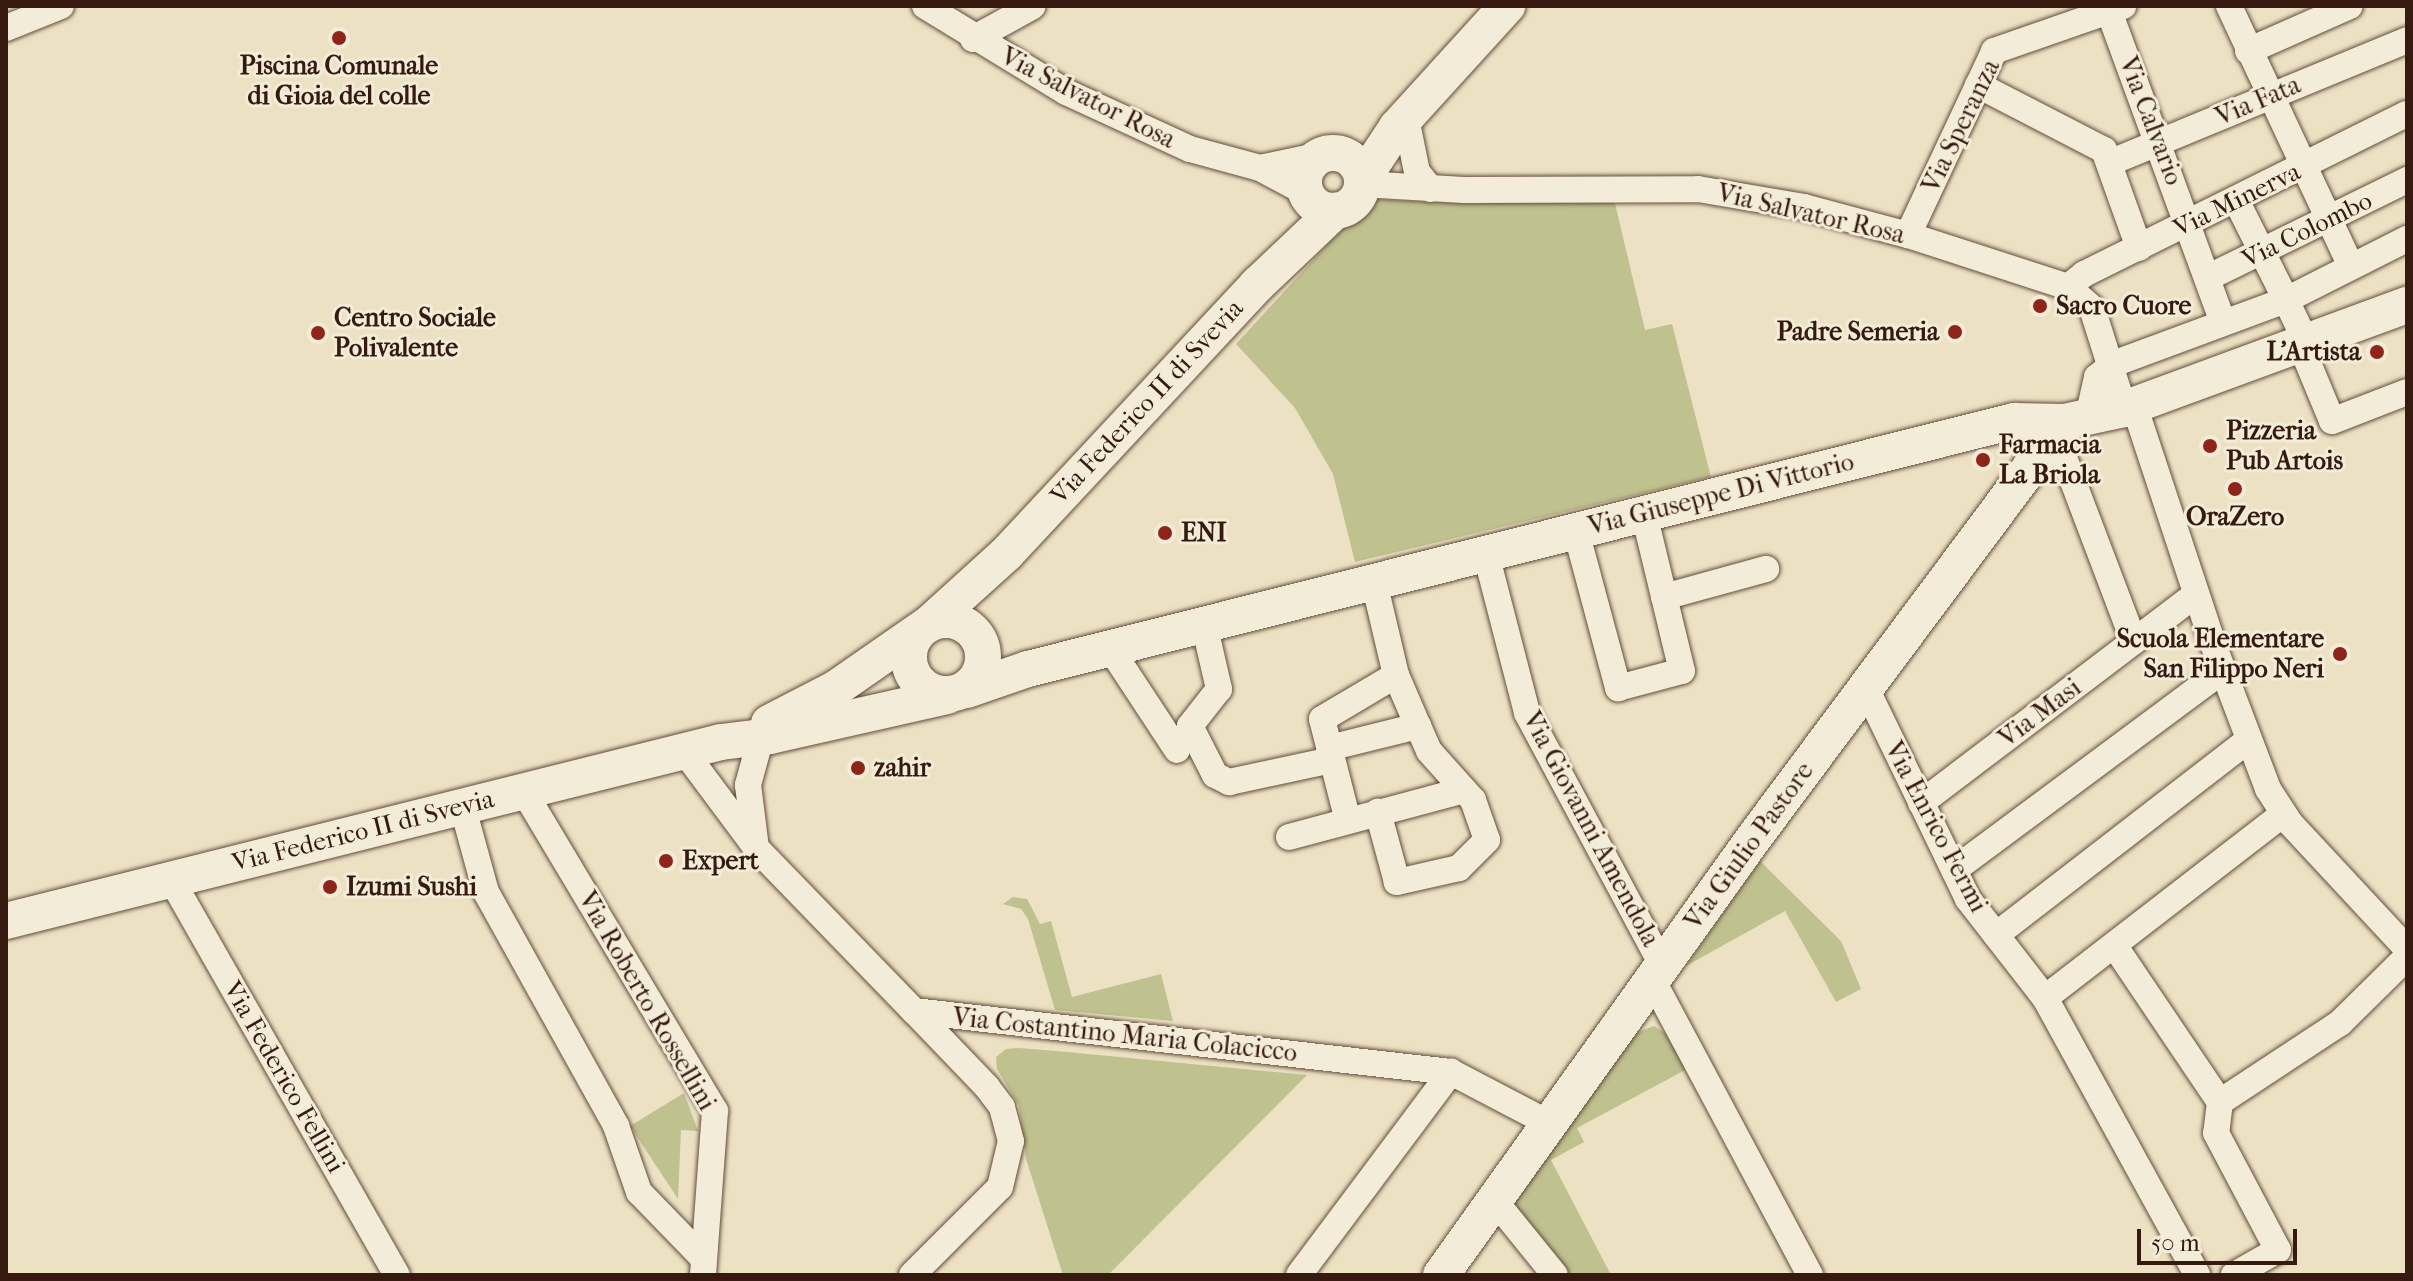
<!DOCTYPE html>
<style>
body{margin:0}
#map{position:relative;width:2413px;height:1281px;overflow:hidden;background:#ece2c3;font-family:"IM FELL French Canon",serif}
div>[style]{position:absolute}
.green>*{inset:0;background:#bfc18e}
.roads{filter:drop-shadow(0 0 2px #644c3c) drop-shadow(0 0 2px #644c3c)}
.street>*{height:26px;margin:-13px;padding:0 13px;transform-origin:13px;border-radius:13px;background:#f3ecd8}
.secondary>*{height:36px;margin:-18px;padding:0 18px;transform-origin:18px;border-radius:18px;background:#f3ecd8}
.secondary>.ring{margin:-18px;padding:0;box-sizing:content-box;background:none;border:36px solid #f3ecd8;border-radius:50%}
.dots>*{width:22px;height:22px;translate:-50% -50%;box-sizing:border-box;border:4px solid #f3ecd8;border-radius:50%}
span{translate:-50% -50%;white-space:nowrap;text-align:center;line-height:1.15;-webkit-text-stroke:6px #f3ecd8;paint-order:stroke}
.poi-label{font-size:26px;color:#371a0f;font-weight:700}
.left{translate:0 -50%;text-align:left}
.right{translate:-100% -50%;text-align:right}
.street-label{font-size:26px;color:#371a0f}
.frame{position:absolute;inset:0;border:8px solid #371a0f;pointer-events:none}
.scale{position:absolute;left:2137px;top:1229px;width:160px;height:36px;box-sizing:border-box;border:4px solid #371a0f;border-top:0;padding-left:10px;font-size:24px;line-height:28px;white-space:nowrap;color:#371a0f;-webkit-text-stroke:6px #f3ecd8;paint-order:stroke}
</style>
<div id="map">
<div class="green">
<i style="clip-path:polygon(1369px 199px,1472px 204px,1614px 199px,1645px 330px,1672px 324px,1711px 477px,1355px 562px,1333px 474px,1295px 408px,1236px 344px)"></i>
<i style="clip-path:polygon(1760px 861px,1841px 941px,1861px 989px,1836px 1002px,1785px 911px,1686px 966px)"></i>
<i style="clip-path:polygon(1013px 897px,1027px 899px,1040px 924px,1051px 921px,1072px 997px,1161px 974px,1173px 1021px,1055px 1010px,1028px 919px,1021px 909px,1003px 904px)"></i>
<i style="clip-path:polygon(1654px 1026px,1668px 1035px,1687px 1069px,1577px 1128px,1584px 1142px,1551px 1160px,1611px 1275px,1568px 1275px,1511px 1208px,1633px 1034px)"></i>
<i style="clip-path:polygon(1019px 1048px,1057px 1051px,1307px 1075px,1108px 1275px,1063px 1275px,1026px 1159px,1019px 1106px,997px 1069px,996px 1057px,1006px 1049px)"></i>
<i style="clip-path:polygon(684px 1093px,698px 1131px,681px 1130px,678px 1199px,630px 1126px)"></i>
</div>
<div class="roads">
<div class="street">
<i style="left:925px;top:6px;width:165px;rotate:31.4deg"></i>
<i style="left:1066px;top:92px;width:136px;rotate:24.7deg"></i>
<i style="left:1190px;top:149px;width:73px;rotate:15.2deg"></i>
<i style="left:1260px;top:168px;width:58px;rotate:-11.9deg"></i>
<i style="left:2229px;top:6px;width:288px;rotate:64.9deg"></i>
<i style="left:2109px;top:11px;width:332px;rotate:69.9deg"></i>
<i style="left:6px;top:28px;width:59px;rotate:-21.8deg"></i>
<i style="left:973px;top:39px;width:68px;rotate:-28.8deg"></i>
<i style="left:2248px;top:51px;width:111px;rotate:-23.8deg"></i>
<i style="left:1978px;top:85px;width:142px;rotate:27.3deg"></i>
<i style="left:2104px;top:150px;width:104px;rotate:70.3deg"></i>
<i style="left:1406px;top:118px;width:55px;rotate:78.5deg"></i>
<i style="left:1417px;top:172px;width:22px;rotate:51deg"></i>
<i style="left:2109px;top:163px;width:322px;rotate:-22.4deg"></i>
<i style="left:1260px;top:168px;width:51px;rotate:28.1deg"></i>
<i style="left:1362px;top:184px;width:102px;rotate:3.4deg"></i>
<i style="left:1464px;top:190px;width:234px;rotate:-0.2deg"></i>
<i style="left:1698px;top:189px;width:108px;rotate:9.6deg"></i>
<i style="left:1804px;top:207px;width:108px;rotate:15.1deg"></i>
<i style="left:1908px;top:235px;width:168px;rotate:18deg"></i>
<i style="left:2068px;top:287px;width:32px;rotate:41deg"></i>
<i style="left:2092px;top:308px;width:106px;rotate:72.4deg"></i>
<i style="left:2236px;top:200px;width:112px;rotate:63.4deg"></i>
<i style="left:2286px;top:300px;width:136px;rotate:-26.8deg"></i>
<i style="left:1908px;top:235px;width:203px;rotate:-64.9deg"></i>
<i style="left:1994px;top:51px;width:137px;rotate:-19.2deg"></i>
<i style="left:2207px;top:278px;width:223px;rotate:-26.1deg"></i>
<i style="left:2068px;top:287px;width:21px;rotate:-39deg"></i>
<i style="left:2084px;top:274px;width:360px;rotate:-26.4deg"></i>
<i style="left:2301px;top:346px;width:81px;rotate:67.5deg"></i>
<i style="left:2332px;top:421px;width:80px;rotate:-21.1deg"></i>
<i style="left:2134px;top:405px;width:252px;rotate:71.7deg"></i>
<i style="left:2213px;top:644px;width:155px;rotate:69.2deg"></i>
<i style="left:2268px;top:789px;width:40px;rotate:57.1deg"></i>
<i style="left:2290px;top:823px;width:172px;rotate:47.1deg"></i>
<i style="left:2088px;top:417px;width:41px;rotate:-77.3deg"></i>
<i style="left:2097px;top:377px;width:21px;rotate:-39deg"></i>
<i style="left:2113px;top:364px;width:184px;rotate:-20.3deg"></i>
<i style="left:2286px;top:300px;width:49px;rotate:64.5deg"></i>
<i style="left:2055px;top:434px;width:222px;rotate:69.2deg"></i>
<i style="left:1576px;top:531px;width:163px;rotate:75deg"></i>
<i style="left:1618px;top:688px;width:66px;rotate:-14.9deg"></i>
<i style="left:1682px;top:671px;width:162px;rotate:-103.6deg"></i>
<i style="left:1486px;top:554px;width:164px;rotate:75.5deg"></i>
<i style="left:1527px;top:713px;width:286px;rotate:61.8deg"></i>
<i style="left:1374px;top:582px;width:96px;rotate:76.7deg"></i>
<i style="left:1396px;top:675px;width:56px;rotate:66.7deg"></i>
<i style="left:1418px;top:726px;width:27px;rotate:66deg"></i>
<i style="left:1429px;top:751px;width:66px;rotate:48.1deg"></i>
<i style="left:1473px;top:800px;width:42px;rotate:70.7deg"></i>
<i style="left:1487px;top:840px;width:40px;rotate:135deg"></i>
<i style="left:1459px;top:868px;width:64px;rotate:167.3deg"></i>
<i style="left:1397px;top:882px;width:73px;rotate:-105.2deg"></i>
<i style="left:1664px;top:597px;width:106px;rotate:-15.4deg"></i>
<i style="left:1204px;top:624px;width:67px;rotate:77deg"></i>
<i style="left:1219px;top:689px;width:47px;rotate:128.1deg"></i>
<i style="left:1190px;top:726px;width:55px;rotate:63deg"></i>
<i style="left:1215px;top:775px;width:16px;rotate:27deg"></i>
<i style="left:1229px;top:782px;width:105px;rotate:-12.1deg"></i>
<i style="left:1110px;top:648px;width:122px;rotate:56.7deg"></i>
<i style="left:1866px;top:688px;width:234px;rotate:64.2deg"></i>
<i style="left:1968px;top:899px;width:125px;rotate:52.1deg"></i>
<i style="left:2045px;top:998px;width:316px;rotate:61.2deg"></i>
<i style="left:761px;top:737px;width:50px;rotate:105.2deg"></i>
<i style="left:748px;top:785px;width:64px;rotate:82.8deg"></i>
<i style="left:756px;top:848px;width:227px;rotate:45.9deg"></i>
<i style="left:914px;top:1011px;width:540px;rotate:6.48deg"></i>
<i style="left:1451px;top:1072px;width:112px;rotate:27.7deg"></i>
<i style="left:1329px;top:748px;width:92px;rotate:-13.9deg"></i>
<i style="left:684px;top:751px;width:117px;rotate:53.3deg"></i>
<i style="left:523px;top:790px;width:374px;rotate:59.1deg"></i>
<i style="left:715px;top:1111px;width:164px;rotate:94.2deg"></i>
<i style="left:1921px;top:803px;width:345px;rotate:-37.2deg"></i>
<i style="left:462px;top:805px;width:90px;rotate:74.6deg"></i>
<i style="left:486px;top:892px;width:268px;rotate:60.9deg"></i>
<i style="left:616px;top:1126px;width:70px;rotate:70.8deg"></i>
<i style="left:639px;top:1192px;width:93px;rotate:45.9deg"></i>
<i style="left:1348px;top:821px;width:105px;rotate:-104.3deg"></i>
<i style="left:1322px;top:719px;width:86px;rotate:-30.7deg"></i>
<i style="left:1289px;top:837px;width:181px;rotate:-15deg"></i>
<i style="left:1954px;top:870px;width:335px;rotate:-36.6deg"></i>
<i style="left:171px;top:879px;width:456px;rotate:60.3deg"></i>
<i style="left:1996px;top:935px;width:319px;rotate:-37.7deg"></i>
<i style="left:2114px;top:945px;width:189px;rotate:56deg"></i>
<i style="left:2220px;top:1102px;width:31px;rotate:97deg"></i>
<i style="left:2216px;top:1133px;width:132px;rotate:62.1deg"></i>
<i style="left:2278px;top:1250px;width:51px;rotate:150.4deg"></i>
<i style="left:1652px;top:979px;width:336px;rotate:61.9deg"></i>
<i style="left:2045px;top:998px;width:301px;rotate:-37.7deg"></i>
<i style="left:2220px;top:1102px;width:144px;rotate:-33.4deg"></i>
<i style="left:2340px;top:1023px;width:94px;rotate:-44.6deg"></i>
<i style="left:1495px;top:1201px;width:95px;rotate:51deg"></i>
<i style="left:912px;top:1275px;width:124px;rotate:-45deg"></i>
<i style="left:1000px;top:1187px;width:47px;rotate:-76.6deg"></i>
<i style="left:1011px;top:1141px;width:35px;rotate:-105deg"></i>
<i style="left:1002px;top:1107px;width:25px;rotate:-127deg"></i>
<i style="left:987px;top:1087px;width:105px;rotate:-133.8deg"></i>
<i style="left:1299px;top:1275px;width:254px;rotate:-53.2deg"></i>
</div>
<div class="secondary">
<i class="ring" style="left:1304px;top:153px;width:22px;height:22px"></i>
<i style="left:1362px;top:180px;width:64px;rotate:-56.6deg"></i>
<i style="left:1397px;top:127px;width:164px;rotate:-47.7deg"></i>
<i class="ring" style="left:909px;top:620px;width:38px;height:38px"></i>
<i style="left:931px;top:622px;width:103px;rotate:-42.2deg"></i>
<i style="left:1007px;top:553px;width:367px;rotate:-47deg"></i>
<i style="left:1257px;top:285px;width:108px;rotate:-43.5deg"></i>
<i style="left:967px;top:690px;width:65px;rotate:-19deg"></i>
<i style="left:1028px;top:669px;width:1017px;rotate:-14.12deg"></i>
<i style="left:2014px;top:421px;width:50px;rotate:1.1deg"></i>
<i style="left:2064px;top:422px;width:61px;rotate:-12.2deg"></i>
<i style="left:2124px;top:409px;width:302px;rotate:-20.2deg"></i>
<i style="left:769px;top:723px;width:74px;rotate:-27.3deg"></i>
<i style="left:835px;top:689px;width:103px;rotate:-34.8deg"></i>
<i style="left:6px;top:921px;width:737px;rotate:-14.06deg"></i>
<i style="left:721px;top:742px;width:49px;rotate:-7deg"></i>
<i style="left:770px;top:736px;width:181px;rotate:-12.7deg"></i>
<i style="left:1441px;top:1275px;width:536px;rotate:-54.41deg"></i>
<i style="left:1753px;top:839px;width:520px;rotate:-53.28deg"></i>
</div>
</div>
<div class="dots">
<i style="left:339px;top:38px;background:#8f2418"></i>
<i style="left:2040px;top:306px;background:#8f2418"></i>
<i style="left:1955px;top:332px;background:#8f2418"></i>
<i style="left:318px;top:333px;background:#8f2418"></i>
<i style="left:2377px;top:352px;background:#8f2418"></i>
<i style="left:2210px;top:446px;background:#8f2418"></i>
<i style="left:1983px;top:460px;background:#8f2418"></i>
<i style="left:2235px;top:489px;background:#8f2418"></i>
<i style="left:1165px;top:533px;background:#8f2418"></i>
<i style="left:2340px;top:654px;background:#8f2418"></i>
<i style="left:858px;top:768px;background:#8f2418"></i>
<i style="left:666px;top:861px;background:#8f2418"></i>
<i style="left:330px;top:887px;background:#8f2418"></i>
</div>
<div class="poi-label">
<span style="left:339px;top:81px">Piscina Comunale<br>di Gioia del colle</span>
<span class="left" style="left:2056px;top:306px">Sacro Cuore</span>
<span class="left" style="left:334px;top:333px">Centro Sociale<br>Polivalente</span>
<span class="right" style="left:1939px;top:332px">Padre Semeria</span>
<span class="right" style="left:2361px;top:352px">L'Artista</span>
<span class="left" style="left:2226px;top:446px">Pizzeria<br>Pub Artois</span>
<span class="left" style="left:1999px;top:460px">Farmacia<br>La Briola</span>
<span style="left:2235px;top:517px">OraZero</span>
<span class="left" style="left:1181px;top:533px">ENI</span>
<span class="right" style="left:2324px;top:654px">Scuola Elementare<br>San Filippo Neri</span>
<span class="left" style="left:874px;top:768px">zahir</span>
<span class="left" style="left:682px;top:861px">Expert</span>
<span class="left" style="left:346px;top:887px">Izumi Sushi</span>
</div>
<div class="street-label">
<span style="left:1088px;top:98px;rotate:27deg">Via Salvator Rosa</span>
<span style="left:2258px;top:101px;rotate:-23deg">Via Fata</span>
<span style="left:2151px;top:121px;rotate:69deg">Via Calvario</span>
<span style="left:1961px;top:126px;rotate:-64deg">Via Speranza</span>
<span style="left:2237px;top:200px;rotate:-26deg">Via Minerva</span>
<span style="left:1811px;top:214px;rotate:13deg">Via Salvator Rosa</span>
<span style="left:2307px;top:230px;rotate:-26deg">Via Colombo</span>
<span style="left:1147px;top:402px;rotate:-47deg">Via Federico II di Svevia</span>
<span style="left:1721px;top:494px;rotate:-14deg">Via Giuseppe Di Vittorio</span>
<span style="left:2040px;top:713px;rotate:-37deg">Via Masi</span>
<span style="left:1936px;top:827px;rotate:62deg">Via Enrico Fermi</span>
<span style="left:1591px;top:829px;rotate:62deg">Via Giovanni Amendola</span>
<span style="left:363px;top:831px;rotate:-14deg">Via Federico II di Svevia</span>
<span style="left:1749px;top:846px;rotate:-54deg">Via Giulio Pastore</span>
<span style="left:647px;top:1001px;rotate:60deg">Via Roberto Rossellini</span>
<span style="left:1125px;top:1035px;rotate:6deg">Via Costantino Maria Colacicco</span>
<span style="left:284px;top:1077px;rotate:60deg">Via Federico Fellini</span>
</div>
<div class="frame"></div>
<div class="scale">50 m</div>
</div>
